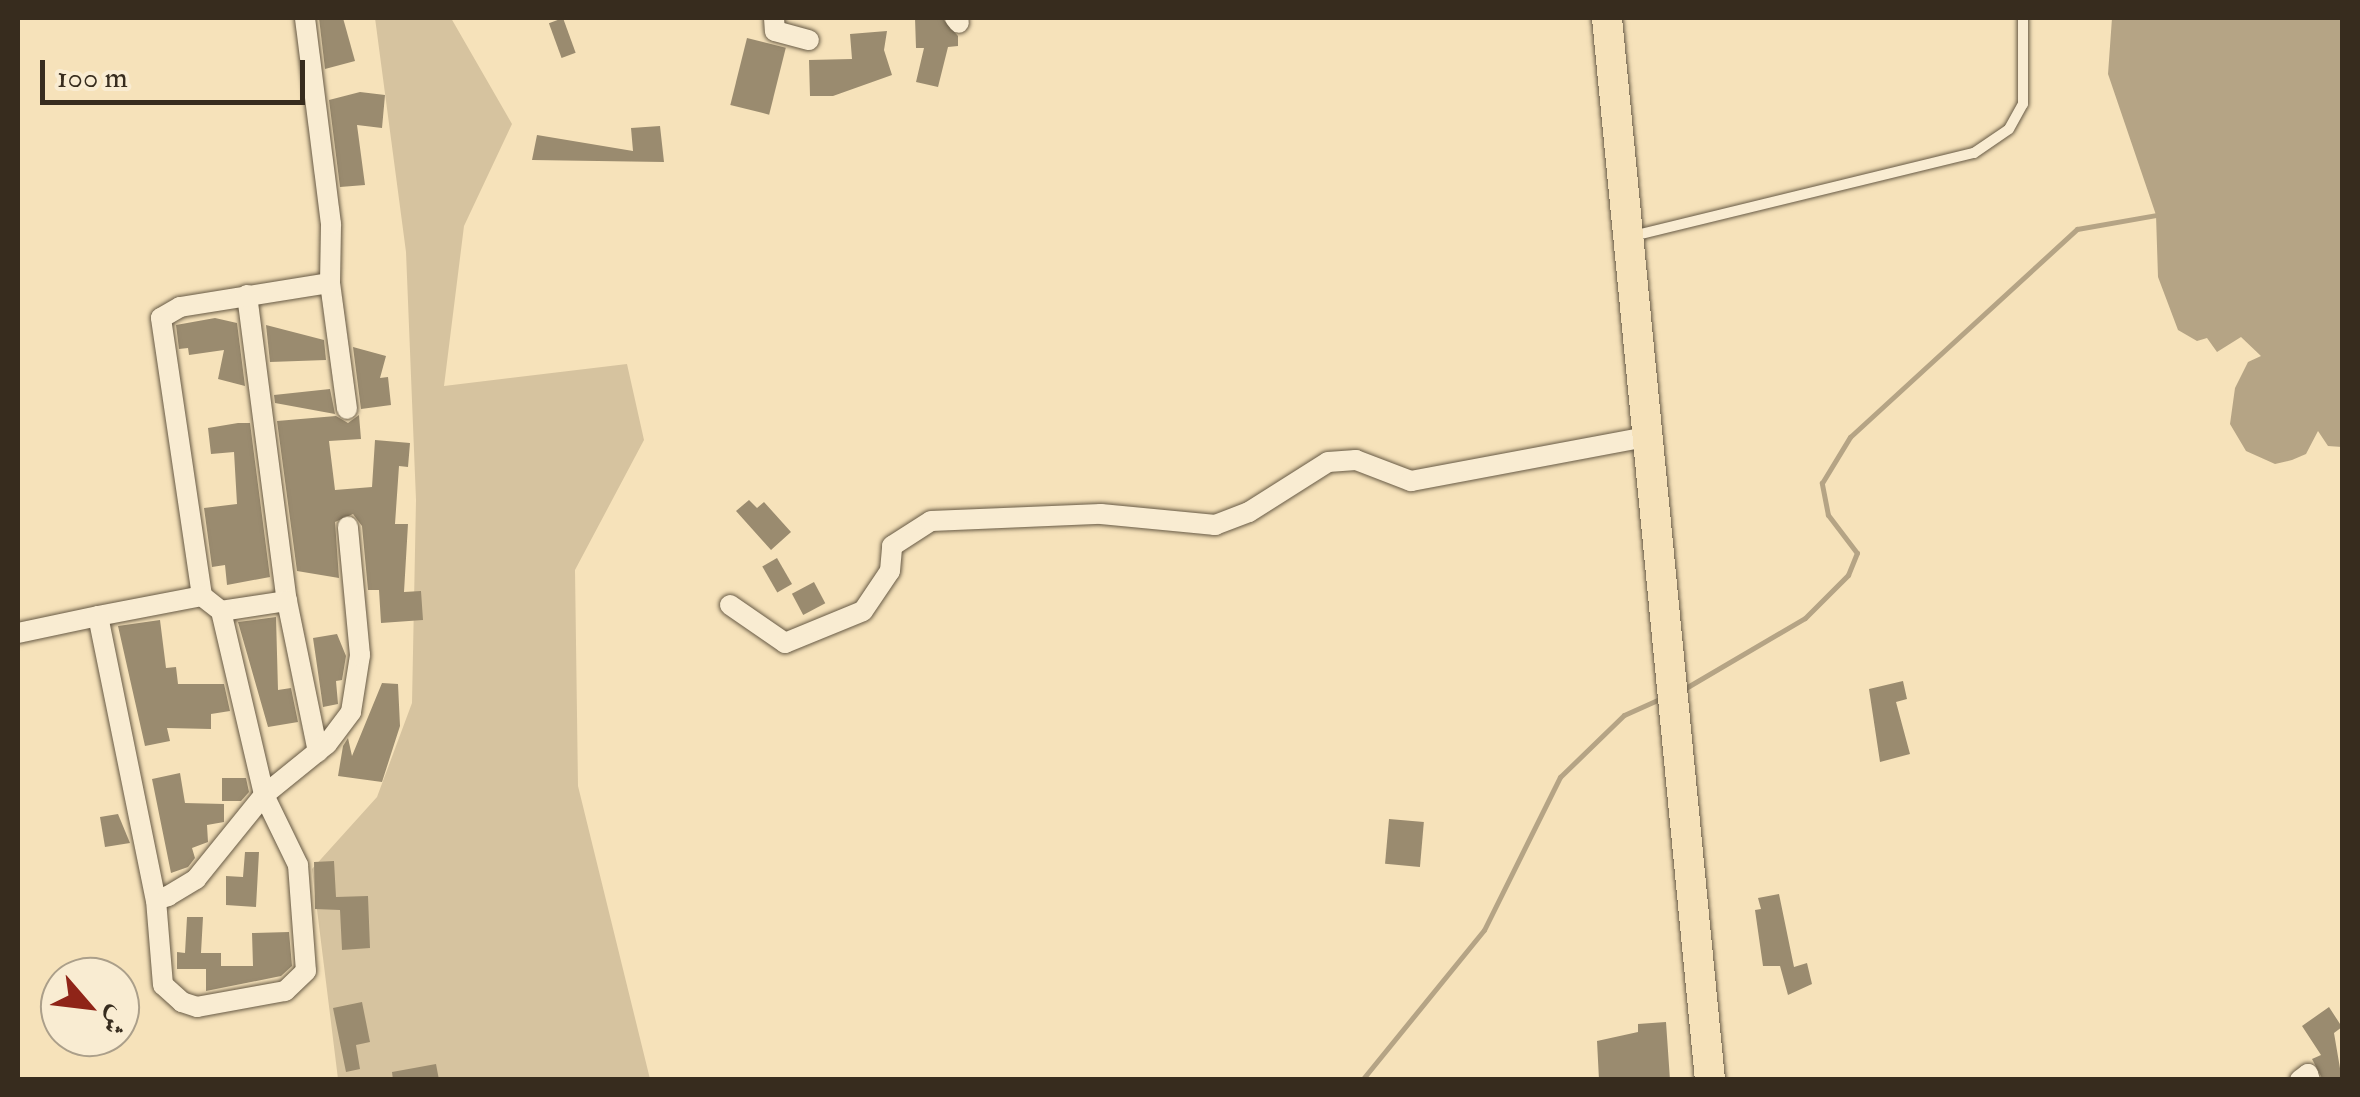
<!DOCTYPE html>
<meta charset="utf-8">
<style>
body{margin:0}
#map{position:relative;width:2360px;height:1097px;overflow:hidden;background:#f6e2ba;font-family:"IM FELL Double Pica",Amiri,serif}
div>[style]{position:absolute}
.green>*{inset:0;background:#d6c39f}
.water>*{inset:0;background:#b5a485}
.stream>*{height:5px;margin:-2.5px;padding:0 2.5px;transform-origin:2.5px;border-radius:2.5px;background:#b5a485}
.building>*{inset:0;background:#9a8b6f;transform-origin:0 0}
.roads{filter:drop-shadow(0 0 2px #675a45) drop-shadow(0 0 2px #675a45)}
.lane>*{height:10px;margin:-5px;padding:0 5px;transform-origin:5px;border-radius:5px;background:#f9ecd2}
.street>*{height:20px;margin:-10px;padding:0 10px;transform-origin:10px;border-radius:10px;background:#f9ecd2}
.primary>*{height:30px;margin:-15px;padding:0 15px;transform-origin:15px;border-radius:15px;background:#f6e2ba}
span{translate:-50% -50%;white-space:nowrap;text-align:center;line-height:1.15;-webkit-text-stroke:10px #f9ecd2;paint-order:stroke}
.frame{position:absolute;inset:0;border:20px solid #372c1e;pointer-events:none}
.north{position:absolute;left:40px;top:957px;width:100px;height:100px;box-sizing:border-box;background:#f9ecd2;border:2px solid #ab9f8a;border-radius:50%;rotate:118deg;font-size:28px;font-weight:700;line-height:40px;text-align:center;color:#372c1e}
.north::after{content:'';display:block;margin:auto;width:35px;height:45px;background:#8f2418;clip-path:polygon(50% 0,100% 100%,50% 72%,0 100%)}
.scale{position:absolute;left:40px;top:60px;width:265px;height:45px;box-sizing:border-box;border:5px solid #372c1e;border-top:0;padding-left:12px;font-size:30px;line-height:35px;white-space:nowrap;color:#372c1e;-webkit-text-stroke:8px #f9ecd2;paint-order:stroke}
</style>
<div id="map">
<div class="green">
<i style="clip-path:polygon(375px 18px,451px 18px,512px 124px,464px 226px,444px 386px,627px 364px,644px 440px,575px 570px,578px 786px,650px 1079px,338px 1079px,312px 869px,377px 797px,412px 703px,416px 500px,406px 252px)"></i>
</div>
<div class="water">
<i style="clip-path:polygon(2112px 18px,2342px 18px,2342px 447px,2328px 446px,2318px 431px,2306px 454px,2292px 460px,2275px 464px,2246px 451px,2230px 424px,2235px 388px,2248px 362px,2261px 356px,2241px 337px,2217px 352px,2207px 338px,2197px 341px,2178px 330px,2158px 277px,2156px 215px,2108px 74px)"></i>
</div>
<div class="stream">
<i style="left:1684px;top:689px;width:140px;rotate:-30.4deg"></i>
<i style="left:1805px;top:618px;width:61px;rotate:-45deg"></i>
<i style="left:1848px;top:575px;width:24px;rotate:-68deg"></i>
<i style="left:1857px;top:553px;width:48px;rotate:-127.3deg"></i>
<i style="left:1828px;top:515px;width:33px;rotate:-101deg"></i>
<i style="left:1822px;top:483px;width:54px;rotate:-58.7deg"></i>
<i style="left:1850px;top:437px;width:308px;rotate:-42.5deg"></i>
<i style="left:2077px;top:229px;width:80px;rotate:-10deg"></i>
<i style="left:1362px;top:1080px;width:193px;rotate:-50.9deg"></i>
<i style="left:1484px;top:930px;width:171px;rotate:-63.6deg"></i>
<i style="left:1560px;top:777px;width:89px;rotate:-44.1deg"></i>
<i style="left:1624px;top:715px;width:44px;rotate:-24.2deg"></i>
</div>
<div class="building">
<i style="clip-path:polygon(319px 18px,343px 18px,355px 61px,325px 69px)"></i>
<i style="left:563px;top:18px;width:37px;height:15px;rotate:70deg"></i>
<i style="clip-path:polygon(915px 18px,942px 18px,958px 36px,958px 46px,948px 47px,938px 87px,916px 82px,924px 48px,916px 48px)"></i>
<i style="clip-path:polygon(887px 31px,884px 50px,892px 75px,833px 96px,810px 96px,809px 60px,852px 59px,850px 34px)"></i>
<i style="left:747px;top:38px;width:40px;height:69px;rotate:14deg"></i>
<i style="clip-path:polygon(360px 92px,385px 95px,382px 128px,357px 125px,365px 185px,340px 187px,329px 100px)"></i>
<i style="clip-path:polygon(660px 126px,664px 162px,532px 160px,537px 135px,633px 151px,631px 128px)"></i>
<i style="clip-path:polygon(215px 318px,237px 323px,245px 386px,218px 379px,224px 350px,189px 355px,188px 348px,179px 349px,176px 325px)"></i>
<i style="clip-path:polygon(266px 325px,324px 340px,326px 360px,270px 362px)"></i>
<i style="clip-path:polygon(353px 347px,386px 356px,380px 378px,388px 377px,391px 405px,361px 409px)"></i>
<i style="clip-path:polygon(330px 389px,335px 414px,275px 403px,274px 395px)"></i>
<i style="clip-path:polygon(359px 415px,361px 439px,329px 441px,335px 490px,372px 487px,375px 440px,410px 443px,408px 467px,399px 466px,395px 524px,408px 524px,404px 592px,421px 591px,423px 620px,381px 623px,379px 590px,368px 590px,362px 526px,353px 514px,335px 522px,339px 578px,297px 571px,277px 421px,336px 416px,348px 423px)"></i>
<i style="clip-path:polygon(238px 423px,250px 423px,270px 577px,227px 585px,225px 565px,212px 567px,204px 508px,237px 504px,234px 452px,211px 454px,208px 428px)"></i>
<i style="clip-path:polygon(749px 500px,757px 508px,764px 502px,791px 532px,771px 550px,736px 511px)"></i>
<i style="left:777px;top:558px;width:30px;height:17px;rotate:60deg"></i>
<i style="left:814px;top:582px;width:24px;height:25px;rotate:62deg"></i>
<i style="clip-path:polygon(276px 617px,278px 690px,291px 688px,298px 722px,268px 727px,238px 622px)"></i>
<i style="clip-path:polygon(160px 620px,166px 668px,176px 667px,178px 684px,224px 684px,230px 711px,211px 714px,211px 729px,167px 728px,170px 741px,145px 746px,118px 626px)"></i>
<i style="clip-path:polygon(337px 634px,346px 656px,342px 680px,336px 681px,338px 704px,323px 707px,313px 638px)"></i>
<i style="clip-path:polygon(1903px 681px,1907px 699px,1896px 702px,1910px 754px,1880px 762px,1869px 689px)"></i>
<i style="clip-path:polygon(382px 683px,398px 684px,400px 726px,382px 782px,338px 776px,343px 746px,348px 738px,352px 756px)"></i>
<i style="clip-path:polygon(180px 773px,185px 803px,224px 804px,224px 822px,207px 825px,208px 842px,192px 848px,195px 858px,188px 867px,171px 873px,152px 779px)"></i>
<i style="clip-path:polygon(222px 778px,246px 778px,249px 792px,241px 801px,222px 801px)"></i>
<i style="clip-path:polygon(118px 814px,130px 843px,105px 847px,100px 817px)"></i>
<i style="left:1389px;top:819px;width:35px;height:45px;rotate:5deg"></i>
<i style="clip-path:polygon(245px 852px,259px 852px,256px 907px,226px 905px,226px 876px,243px 877px)"></i>
<i style="clip-path:polygon(334px 861px,336px 897px,368px 896px,370px 948px,342px 950px,340px 910px,315px 909px,314px 862px)"></i>
<i style="clip-path:polygon(1779px 894px,1794px 967px,1807px 963px,1812px 984px,1788px 995px,1780px 966px,1763px 966px,1755px 910px,1761px 909px,1758px 898px)"></i>
<i style="clip-path:polygon(187px 917px,203px 917px,201px 953px,221px 953px,221px 966px,253px 966px,252px 933px,289px 932px,292px 966px,281px 976px,206px 991px,206px 969px,177px 969px,177px 952px,185px 953px)"></i>
<i style="clip-path:polygon(362px 1002px,370px 1042px,356px 1045px,360px 1069px,346px 1072px,333px 1008px)"></i>
<i style="clip-path:polygon(2329px 1007px,2342px 1027px,2334px 1033px,2342px 1080px,2323px 1080px,2312px 1059px,2321px 1055px,2302px 1026px)"></i>
<i style="clip-path:polygon(1666px 1022px,1670px 1080px,1599px 1080px,1597px 1041px,1638px 1032px,1638px 1024px)"></i>
<i style="clip-path:polygon(436px 1064px,439px 1080px,393px 1080px,392px 1072px)"></i>
</div>
<div class="roads">
<div class="lane">
<i style="left:1633px;top:236px;width:351px;rotate:-13.7deg"></i>
<i style="left:1974px;top:153px;width:42px;rotate:-34.4deg"></i>
<i style="left:2009px;top:129px;width:29px;rotate:-61deg"></i>
<i style="left:2023px;top:104px;width:86px;rotate:-90deg"></i>
</div>
<div class="street">
<i style="left:774px;top:18px;width:13px;rotate:86deg"></i>
<i style="left:775px;top:31px;width:35px;rotate:15deg"></i>
<i style="left:955px;top:18px;width:6px;rotate:51deg"></i>
<i style="left:330px;top:283px;width:127px;rotate:82.3deg"></i>
<i style="left:247px;top:295px;width:309px;rotate:82.6deg"></i>
<i style="left:202px;top:596px;width:281px;rotate:-98.4deg"></i>
<i style="left:161px;top:318px;width:22px;rotate:-30deg"></i>
<i style="left:180px;top:307px;width:152px;rotate:-9.1deg"></i>
<i style="left:330px;top:283px;width:59px;rotate:-89deg"></i>
<i style="left:331px;top:224px;width:208px;rotate:-97.2deg"></i>
<i style="left:730px;top:605px;width:67px;rotate:34.6deg"></i>
<i style="left:785px;top:643px;width:84px;rotate:-22.3deg"></i>
<i style="left:863px;top:611px;width:48px;rotate:-56deg"></i>
<i style="left:890px;top:571px;width:25px;rotate:-85deg"></i>
<i style="left:892px;top:546px;width:46px;rotate:-32.7deg"></i>
<i style="left:931px;top:521px;width:170px;rotate:-2.4deg"></i>
<i style="left:1101px;top:514px;width:115px;rotate:5.5deg"></i>
<i style="left:1215px;top:525px;width:36px;rotate:-21deg"></i>
<i style="left:1249px;top:512px;width:93px;rotate:-32.3deg"></i>
<i style="left:1328px;top:462px;width:28px;rotate:-4deg"></i>
<i style="left:1356px;top:460px;width:59px;rotate:20.9deg"></i>
<i style="left:1411px;top:481px;width:244px;rotate:-10.6deg"></i>
<i style="left:221px;top:611px;width:67px;rotate:-8.6deg"></i>
<i style="left:287px;top:601px;width:154px;rotate:78.4deg"></i>
<i style="left:98px;top:616px;width:106px;rotate:-10.9deg"></i>
<i style="left:202px;top:596px;width:24px;rotate:38deg"></i>
<i style="left:221px;top:611px;width:189px;rotate:76.8deg"></i>
<i style="left:264px;top:795px;width:78px;rotate:64.1deg"></i>
<i style="left:298px;top:865px;width:106px;rotate:85.7deg"></i>
<i style="left:306px;top:971px;width:29px;rotate:136deg"></i>
<i style="left:285px;top:991px;width:89px;rotate:169.7deg"></i>
<i style="left:197px;top:1007px;width:16px;rotate:-162deg"></i>
<i style="left:182px;top:1002px;width:25px;rotate:-138deg"></i>
<i style="left:163px;top:985px;width:85px;rotate:-94.7deg"></i>
<i style="left:18px;top:633px;width:82px;rotate:-12deg"></i>
<i style="left:98px;top:616px;width:290px;rotate:78.5deg"></i>
<i style="left:156px;top:900px;width:13px;rotate:-18deg"></i>
<i style="left:168px;top:896px;width:33px;rotate:-31deg"></i>
<i style="left:196px;top:879px;width:108px;rotate:-51deg"></i>
<i style="left:264px;top:795px;width:81px;rotate:-39deg"></i>
<i style="left:327px;top:744px;width:40px;rotate:-53deg"></i>
<i style="left:351px;top:712px;width:58px;rotate:-81deg"></i>
<i style="left:360px;top:655px;width:129px;rotate:-95.4deg"></i>
<i style="left:2300px;top:1080px;width:10px;rotate:-37deg"></i>
<i style="left:2308px;top:1074px;width:6px;rotate:72deg"></i>
</div>
<div class="primary">
<i style="left:1607px;top:18px;width:1067px;rotate:84.46deg"></i>
</div>
</div>
<div class="frame"></div>
<div class="north">ش</div>
<div class="scale">100 m</div>
</div>
